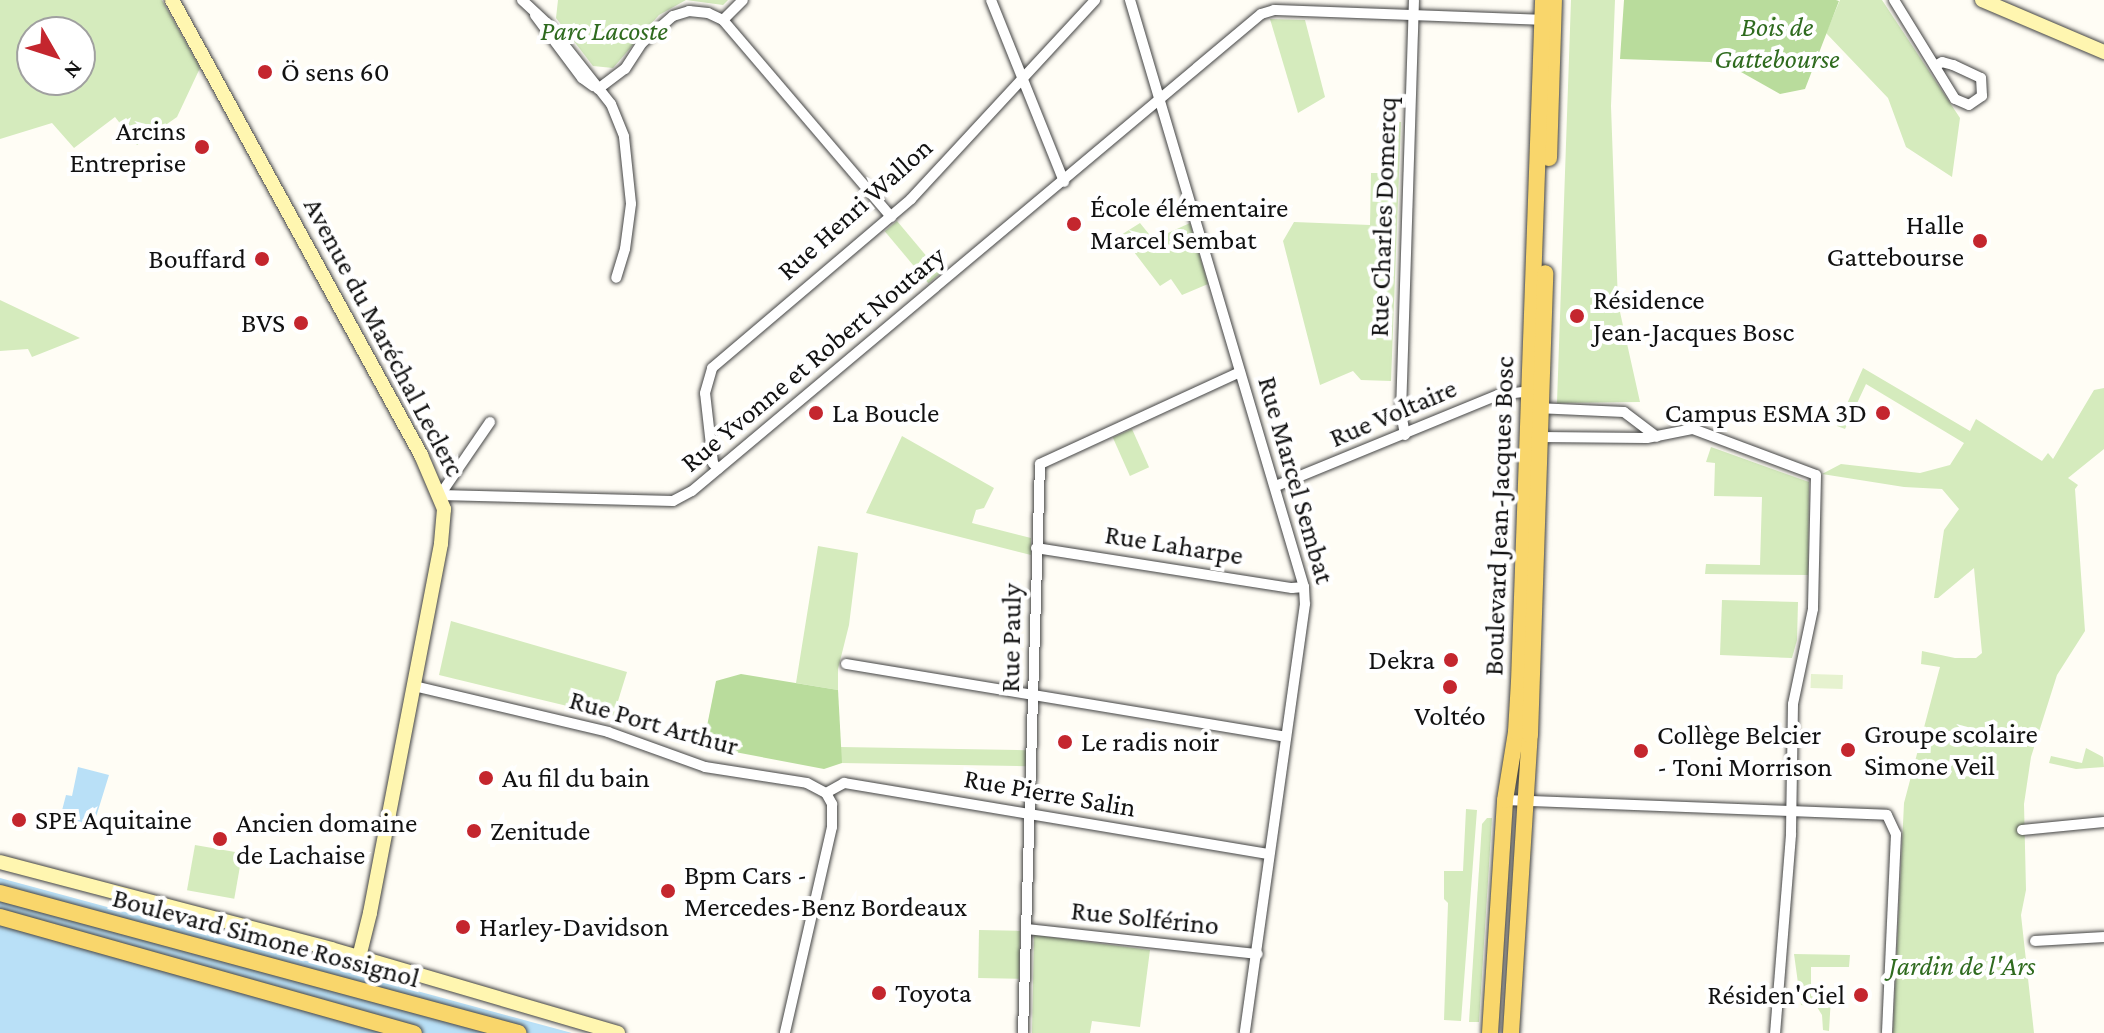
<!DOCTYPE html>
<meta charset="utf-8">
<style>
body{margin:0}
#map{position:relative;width:2104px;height:1033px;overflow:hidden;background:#fffdf5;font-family:"Crimson Pro",serif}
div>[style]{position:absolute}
.green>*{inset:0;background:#d5ebbd;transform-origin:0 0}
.forest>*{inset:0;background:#b9dc9c}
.pitch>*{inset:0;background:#e6f2cf;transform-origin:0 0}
.water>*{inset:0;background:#b9e0f7}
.roads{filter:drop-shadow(0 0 2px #444) drop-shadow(0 0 2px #444)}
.street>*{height:10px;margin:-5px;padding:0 5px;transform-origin:5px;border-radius:5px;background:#fff}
.secondary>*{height:14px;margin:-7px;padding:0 7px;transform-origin:7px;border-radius:7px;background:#fff6b0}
.primary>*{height:16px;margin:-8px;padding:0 8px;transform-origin:8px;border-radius:8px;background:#f9d66b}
.dots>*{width:22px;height:22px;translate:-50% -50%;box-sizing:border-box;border:4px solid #fff;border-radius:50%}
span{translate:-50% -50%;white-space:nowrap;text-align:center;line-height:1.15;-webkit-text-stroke:8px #fff;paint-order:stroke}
.park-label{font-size:28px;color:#2f6b1f;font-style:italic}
.poi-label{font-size:28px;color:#111}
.left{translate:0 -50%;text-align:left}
.right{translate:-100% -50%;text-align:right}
.street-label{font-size:28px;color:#111}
.north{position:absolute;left:16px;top:16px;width:80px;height:80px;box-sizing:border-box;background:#fff;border:2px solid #a0a0a0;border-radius:50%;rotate:129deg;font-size:22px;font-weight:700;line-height:32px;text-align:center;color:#111}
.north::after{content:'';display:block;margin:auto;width:28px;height:36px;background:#c4262e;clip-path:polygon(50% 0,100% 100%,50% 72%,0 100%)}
</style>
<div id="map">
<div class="green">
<i style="clip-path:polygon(evenodd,0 0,162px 0,200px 68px,177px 117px,137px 145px,115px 117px,74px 148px,52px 123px,0 139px,0 0,32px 32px,80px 32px,80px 80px,32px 80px,32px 32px)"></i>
<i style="clip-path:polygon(558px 0,728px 0,723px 5px,686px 0,659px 15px,613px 68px,593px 66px,556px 18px)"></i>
<i style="clip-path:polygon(1571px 0,1615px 0,1611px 106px,1618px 303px,1640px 402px,1557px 403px)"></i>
<i style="clip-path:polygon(1840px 0,1882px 0,1960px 118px,1952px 177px,1906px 147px,1888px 98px,1826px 33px)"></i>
<i style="clip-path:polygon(1270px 19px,1305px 20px,1325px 97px,1298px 113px)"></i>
<i style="clip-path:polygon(1387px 121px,1401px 122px,1391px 381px,1361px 380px,1353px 371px,1320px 385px,1283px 241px,1294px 222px,1370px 225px,1371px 173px,1385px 173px)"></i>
<i style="left:897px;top:221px;width:68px;height:16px;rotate:50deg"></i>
<i style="clip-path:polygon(1140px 223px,1157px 244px,1168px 233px,1190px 223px,1208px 284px,1182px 295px,1171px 279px,1160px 286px,1121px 235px)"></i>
<i style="clip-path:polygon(0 300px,80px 338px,32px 357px,28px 349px,0 351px)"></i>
<i style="clip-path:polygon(1863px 368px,1970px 431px,1976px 419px,2042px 461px,2048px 453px,2053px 459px,2094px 390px,2104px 388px,2104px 449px,2068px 478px,2078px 485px,2075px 489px,2085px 631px,2057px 675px,2031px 757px,2024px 804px,2026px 890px,2021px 915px,2034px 1033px,1893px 1033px,1904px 803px,1940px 667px,1921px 664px,1922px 651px,1955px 658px,1976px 658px,1982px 653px,1974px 568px,1938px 598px,1934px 598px,1944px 530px,1959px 509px,1942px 489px,1904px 487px,1822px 474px,1841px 464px,1920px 473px,1950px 465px,1964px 443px,1866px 384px,1845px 429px,1837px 426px)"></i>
<i style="left:1132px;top:429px;width:42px;height:21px;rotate:66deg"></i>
<i style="clip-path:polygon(902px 436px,994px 488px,984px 508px,976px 510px,972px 523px,1031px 538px,1031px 555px,866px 513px)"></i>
<i style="clip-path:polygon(1711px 447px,1809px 482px,1808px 575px,1705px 574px,1706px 564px,1760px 565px,1762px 497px,1714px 496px,1715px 463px,1706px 462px)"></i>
<i style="clip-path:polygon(818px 546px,858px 553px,849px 625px,838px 669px,838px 690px,796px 683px)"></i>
<i style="clip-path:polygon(1722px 600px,1798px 602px,1797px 640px,1792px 658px,1720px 655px)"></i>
<i style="clip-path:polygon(451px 621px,627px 672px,613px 717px,439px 675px)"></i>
<i style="left:841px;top:747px;width:185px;height:16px;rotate:1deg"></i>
<i style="clip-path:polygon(2086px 748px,2103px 757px,2104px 767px,2076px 769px,2049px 763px,2051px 756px,2082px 763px)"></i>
<i style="clip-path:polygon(1466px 809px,1477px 810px,1461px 1021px,1444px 1020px,1448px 903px,1444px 899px,1444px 871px,1463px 871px)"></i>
<i style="clip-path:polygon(1487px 818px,1492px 818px,1479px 1022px,1469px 1022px,1482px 824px)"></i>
<i style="left:195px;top:845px;width:48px;height:46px;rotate:10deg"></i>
<i style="left:979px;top:930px;width:41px;height:48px;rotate:1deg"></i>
<i style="clip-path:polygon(1034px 935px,1150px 950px,1140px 1027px,1092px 1021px,1090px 1033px,1032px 1033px)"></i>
<i style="clip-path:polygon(1794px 954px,1850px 955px,1849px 967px,1811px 967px,1811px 996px,1831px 997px,1829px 1031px,1823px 1030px,1822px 1015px,1817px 1007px,1801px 1005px)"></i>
</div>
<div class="forest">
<i style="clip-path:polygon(1624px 0,1836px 0,1839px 1px,1805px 89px,1780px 94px,1741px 72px,1710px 62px,1620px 59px)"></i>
<i style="clip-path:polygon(741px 674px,838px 690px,842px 763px,824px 769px,703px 746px,716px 681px)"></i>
</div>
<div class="pitch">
<i style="left:1811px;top:674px;width:32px;height:14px;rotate:2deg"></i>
</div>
<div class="water">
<i style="clip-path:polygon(78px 767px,109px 775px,92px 830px,59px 822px,66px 795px,72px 796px)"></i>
<i style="clip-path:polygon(0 878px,572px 1033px,0 1033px)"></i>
</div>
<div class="roads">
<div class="street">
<i style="left:522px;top:0;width:34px;rotate:43deg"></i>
<i style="left:547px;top:23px;width:103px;rotate:51.7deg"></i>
<i style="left:611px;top:104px;width:35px;rotate:68deg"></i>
<i style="left:624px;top:137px;width:67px;rotate:84deg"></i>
<i style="left:631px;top:204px;width:45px;rotate:97.6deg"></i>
<i style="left:625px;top:249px;width:30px;rotate:107deg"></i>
<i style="left:991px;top:0;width:196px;rotate:68.1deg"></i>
<i style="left:1130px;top:0;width:612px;rotate:73.49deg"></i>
<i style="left:1304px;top:587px;width:17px;rotate:87deg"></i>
<i style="left:1305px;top:604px;width:433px;rotate:98deg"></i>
<i style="left:1894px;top:0;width:116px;rotate:58.4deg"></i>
<i style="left:1955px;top:99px;width:15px;rotate:23deg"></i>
<i style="left:1969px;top:105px;width:16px;rotate:-35deg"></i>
<i style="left:1982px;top:96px;width:18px;rotate:-93deg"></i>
<i style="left:1981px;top:78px;width:31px;rotate:-155deg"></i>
<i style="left:1953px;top:65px;width:11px;rotate:-165deg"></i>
<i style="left:1942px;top:62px;width:8px;rotate:150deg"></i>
<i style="left:535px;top:15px;width:79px;rotate:53.3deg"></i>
<i style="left:582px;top:78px;width:14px;rotate:36deg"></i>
<i style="left:723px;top:20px;width:28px;rotate:-45deg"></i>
<i style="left:598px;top:89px;width:34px;rotate:-37deg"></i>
<i style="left:625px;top:69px;width:31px;rotate:-57deg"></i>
<i style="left:642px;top:43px;width:41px;rotate:-41.1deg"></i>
<i style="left:673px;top:16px;width:17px;rotate:-17deg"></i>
<i style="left:689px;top:11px;width:19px;rotate:6deg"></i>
<i style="left:708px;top:13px;width:17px;rotate:25deg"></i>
<i style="left:723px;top:20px;width:259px;rotate:49.5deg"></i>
<i style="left:1536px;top:408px;width:88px;rotate:2.6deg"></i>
<i style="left:1624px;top:412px;width:41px;rotate:37.1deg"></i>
<i style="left:490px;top:422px;width:88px;rotate:124.4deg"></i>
<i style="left:440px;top:495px;width:233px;rotate:1.5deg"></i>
<i style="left:673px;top:501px;width:21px;rotate:-28deg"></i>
<i style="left:692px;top:491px;width:742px;rotate:-39.97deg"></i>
<i style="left:1261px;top:14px;width:14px;rotate:-17deg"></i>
<i style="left:1274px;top:10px;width:268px;rotate:2.1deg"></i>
<i style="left:1405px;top:435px;width:22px;rotate:-100deg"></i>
<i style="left:1401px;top:413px;width:413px;rotate:-88.2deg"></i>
<i style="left:1539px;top:437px;width:108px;rotate:0.5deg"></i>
<i style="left:1647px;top:438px;width:47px;rotate:-11.1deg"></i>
<i style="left:1693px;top:429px;width:131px;rotate:20.5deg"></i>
<i style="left:1816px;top:475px;width:134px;rotate:91.3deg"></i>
<i style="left:1813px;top:609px;width:97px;rotate:101.9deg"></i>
<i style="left:1793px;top:704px;width:131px;rotate:90.9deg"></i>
<i style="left:1791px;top:835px;width:199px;rotate:94.6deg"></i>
<i style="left:718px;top:469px;width:8px;rotate:-130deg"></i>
<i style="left:713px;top:463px;width:70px;rotate:-96.5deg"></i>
<i style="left:705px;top:393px;width:26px;rotate:-74deg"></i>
<i style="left:712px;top:368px;width:261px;rotate:-40.3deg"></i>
<i style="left:911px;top:199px;width:271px;rotate:-47.2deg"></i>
<i style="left:1276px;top:486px;width:240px;rotate:-22.3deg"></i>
<i style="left:1498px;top:395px;width:33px;rotate:-7deg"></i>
<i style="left:1036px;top:548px;width:259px;rotate:8.9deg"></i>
<i style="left:1292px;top:588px;width:12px;rotate:-5deg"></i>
<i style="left:846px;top:664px;width:445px;rotate:9.4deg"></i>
<i style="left:414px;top:686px;width:199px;rotate:13.3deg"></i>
<i style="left:608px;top:732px;width:103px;rotate:19.8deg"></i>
<i style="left:705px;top:767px;width:103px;rotate:8.9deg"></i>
<i style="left:807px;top:783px;width:21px;rotate:28deg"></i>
<i style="left:826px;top:793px;width:13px;rotate:61deg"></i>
<i style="left:832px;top:804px;width:23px;rotate:90deg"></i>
<i style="left:832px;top:827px;width:211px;rotate:102.9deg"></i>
<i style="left:826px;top:793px;width:21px;rotate:-29deg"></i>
<i style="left:844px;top:783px;width:431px;rotate:9.5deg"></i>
<i style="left:1505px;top:800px;width:382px;rotate:2.2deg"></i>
<i style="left:1887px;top:815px;width:21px;rotate:65deg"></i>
<i style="left:1896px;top:834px;width:199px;rotate:92.6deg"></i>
<i style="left:2022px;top:830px;width:82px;rotate:-5.6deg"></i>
<i style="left:1027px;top:929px;width:232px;rotate:6.2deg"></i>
<i style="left:2035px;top:941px;width:69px;rotate:-3.3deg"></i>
<i style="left:1023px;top:1033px;width:569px;rotate:-88.29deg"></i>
<i style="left:1040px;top:464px;width:220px;rotate:-24.7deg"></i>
</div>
<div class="secondary">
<i style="left:172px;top:0;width:519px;rotate:61.31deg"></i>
<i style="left:421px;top:455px;width:59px;rotate:66.9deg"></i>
<i style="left:444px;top:509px;width:35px;rotate:95deg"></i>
<i style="left:441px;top:544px;width:376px;rotate:100.9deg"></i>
<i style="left:370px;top:913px;width:45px;rotate:104deg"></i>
<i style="left:1982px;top:0;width:133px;rotate:23.1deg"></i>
<i style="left:0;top:862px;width:342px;rotate:14.7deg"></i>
<i style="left:331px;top:949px;width:299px;rotate:16.3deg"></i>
</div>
<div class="primary">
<i style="left:1549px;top:158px;width:158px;rotate:-88.2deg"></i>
<i style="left:0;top:893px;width:537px;rotate:15.12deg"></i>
<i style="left:0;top:917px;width:430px;rotate:15.7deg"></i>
<i style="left:1490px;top:1033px;width:233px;rotate:-86.3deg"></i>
<i style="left:1505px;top:800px;width:69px;rotate:-80.8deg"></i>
<i style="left:1516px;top:732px;width:50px;rotate:-86.6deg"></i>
<i style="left:1519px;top:682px;width:682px;rotate:-87.98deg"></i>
<i style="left:1511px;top:1033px;width:299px;rotate:-86.4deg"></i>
<i style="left:1530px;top:735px;width:462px;rotate:-88.1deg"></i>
</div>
</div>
<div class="dots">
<i style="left:265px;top:72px;background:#c4262e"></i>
<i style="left:202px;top:147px;background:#c4262e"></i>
<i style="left:1074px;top:224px;background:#c4262e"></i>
<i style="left:1980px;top:241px;background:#c4262e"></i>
<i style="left:262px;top:259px;background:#c4262e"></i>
<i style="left:1577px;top:316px;background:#c4262e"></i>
<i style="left:301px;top:323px;background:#c4262e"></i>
<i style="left:816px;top:413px;background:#c4262e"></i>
<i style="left:1883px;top:413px;background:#c4262e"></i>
<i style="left:1451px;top:660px;background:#c4262e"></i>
<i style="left:1450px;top:687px;background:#c4262e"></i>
<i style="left:1065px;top:742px;background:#c4262e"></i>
<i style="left:1848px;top:750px;background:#c4262e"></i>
<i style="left:1641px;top:751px;background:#c4262e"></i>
<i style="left:486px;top:778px;background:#c4262e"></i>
<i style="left:19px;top:820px;background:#c4262e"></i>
<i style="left:474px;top:831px;background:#c4262e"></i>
<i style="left:220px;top:839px;background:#c4262e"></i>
<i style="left:668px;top:891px;background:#c4262e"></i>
<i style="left:463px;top:927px;background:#c4262e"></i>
<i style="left:879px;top:993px;background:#c4262e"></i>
<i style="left:1861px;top:995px;background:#c4262e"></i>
</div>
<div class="park-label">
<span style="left:1777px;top:43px">Bois de<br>Gattebourse</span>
<span style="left:604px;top:31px">Parc Lacoste</span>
<span style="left:1962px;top:966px">Jardin de l'Ars</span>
</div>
<div class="poi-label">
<span class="left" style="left:281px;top:72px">Ö sens 60</span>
<span class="right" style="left:186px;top:147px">Arcins<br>Entreprise</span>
<span class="left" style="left:1090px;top:224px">École élémentaire<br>Marcel Sembat</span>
<span class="right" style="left:1964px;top:241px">Halle<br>Gattebourse</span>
<span class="right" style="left:246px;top:259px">Bouffard</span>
<span class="left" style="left:1593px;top:316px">Résidence<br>Jean-Jacques Bosc</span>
<span class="right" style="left:285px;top:323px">BVS</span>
<span class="left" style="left:832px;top:413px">La Boucle</span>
<span class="right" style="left:1867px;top:413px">Campus ESMA 3D</span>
<span class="right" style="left:1435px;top:660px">Dekra</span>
<span style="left:1450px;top:716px">Voltéo</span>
<span class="left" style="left:1864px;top:750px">Groupe scolaire<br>Simone Veil</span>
<span class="left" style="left:1657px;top:751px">Collège Belcier<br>- Toni Morrison</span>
<span class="left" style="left:1081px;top:742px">Le radis noir</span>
<span class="left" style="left:502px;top:778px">Au fil du bain</span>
<span class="left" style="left:35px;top:820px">SPE Aquitaine</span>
<span class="left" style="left:236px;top:839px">Ancien domaine<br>de Lachaise</span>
<span class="left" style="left:490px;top:831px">Zenitude</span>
<span class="left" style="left:684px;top:891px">Bpm Cars -<br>Mercedes-Benz Bordeaux</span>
<span class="left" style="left:479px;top:927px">Harley-Davidson</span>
<span class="left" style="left:895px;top:993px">Toyota</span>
<span class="right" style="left:1845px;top:995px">Résiden'Ciel</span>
</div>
<div class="street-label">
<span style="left:855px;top:209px;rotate:-42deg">Rue Henri Wallon</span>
<span style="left:1383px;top:217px;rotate:-88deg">Rue Charles Domercq</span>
<span style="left:384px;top:337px;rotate:62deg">Avenue du Maréchal Leclerc</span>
<span style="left:813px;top:359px;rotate:-40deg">Rue Yvonne et Robert Noutary</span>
<span style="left:1393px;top:413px;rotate:-23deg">Rue Voltaire</span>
<span style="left:1296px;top:480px;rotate:74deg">Rue Marcel Sembat</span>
<span style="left:1499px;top:516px;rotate:-88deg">Boulevard Jean-Jacques Bosc</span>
<span style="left:1174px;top:545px;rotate:9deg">Rue Laharpe</span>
<span style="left:1011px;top:638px;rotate:-89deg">Rue Pauly</span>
<span style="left:654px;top:723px;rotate:16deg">Rue Port Arthur</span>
<span style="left:1050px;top:793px;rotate:10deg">Rue Pierre Salin</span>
<span style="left:1145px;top:918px;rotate:6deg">Rue Solférino</span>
<span style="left:266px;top:938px;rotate:15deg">Boulevard Simone Rossignol</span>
</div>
<div class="north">N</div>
</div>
